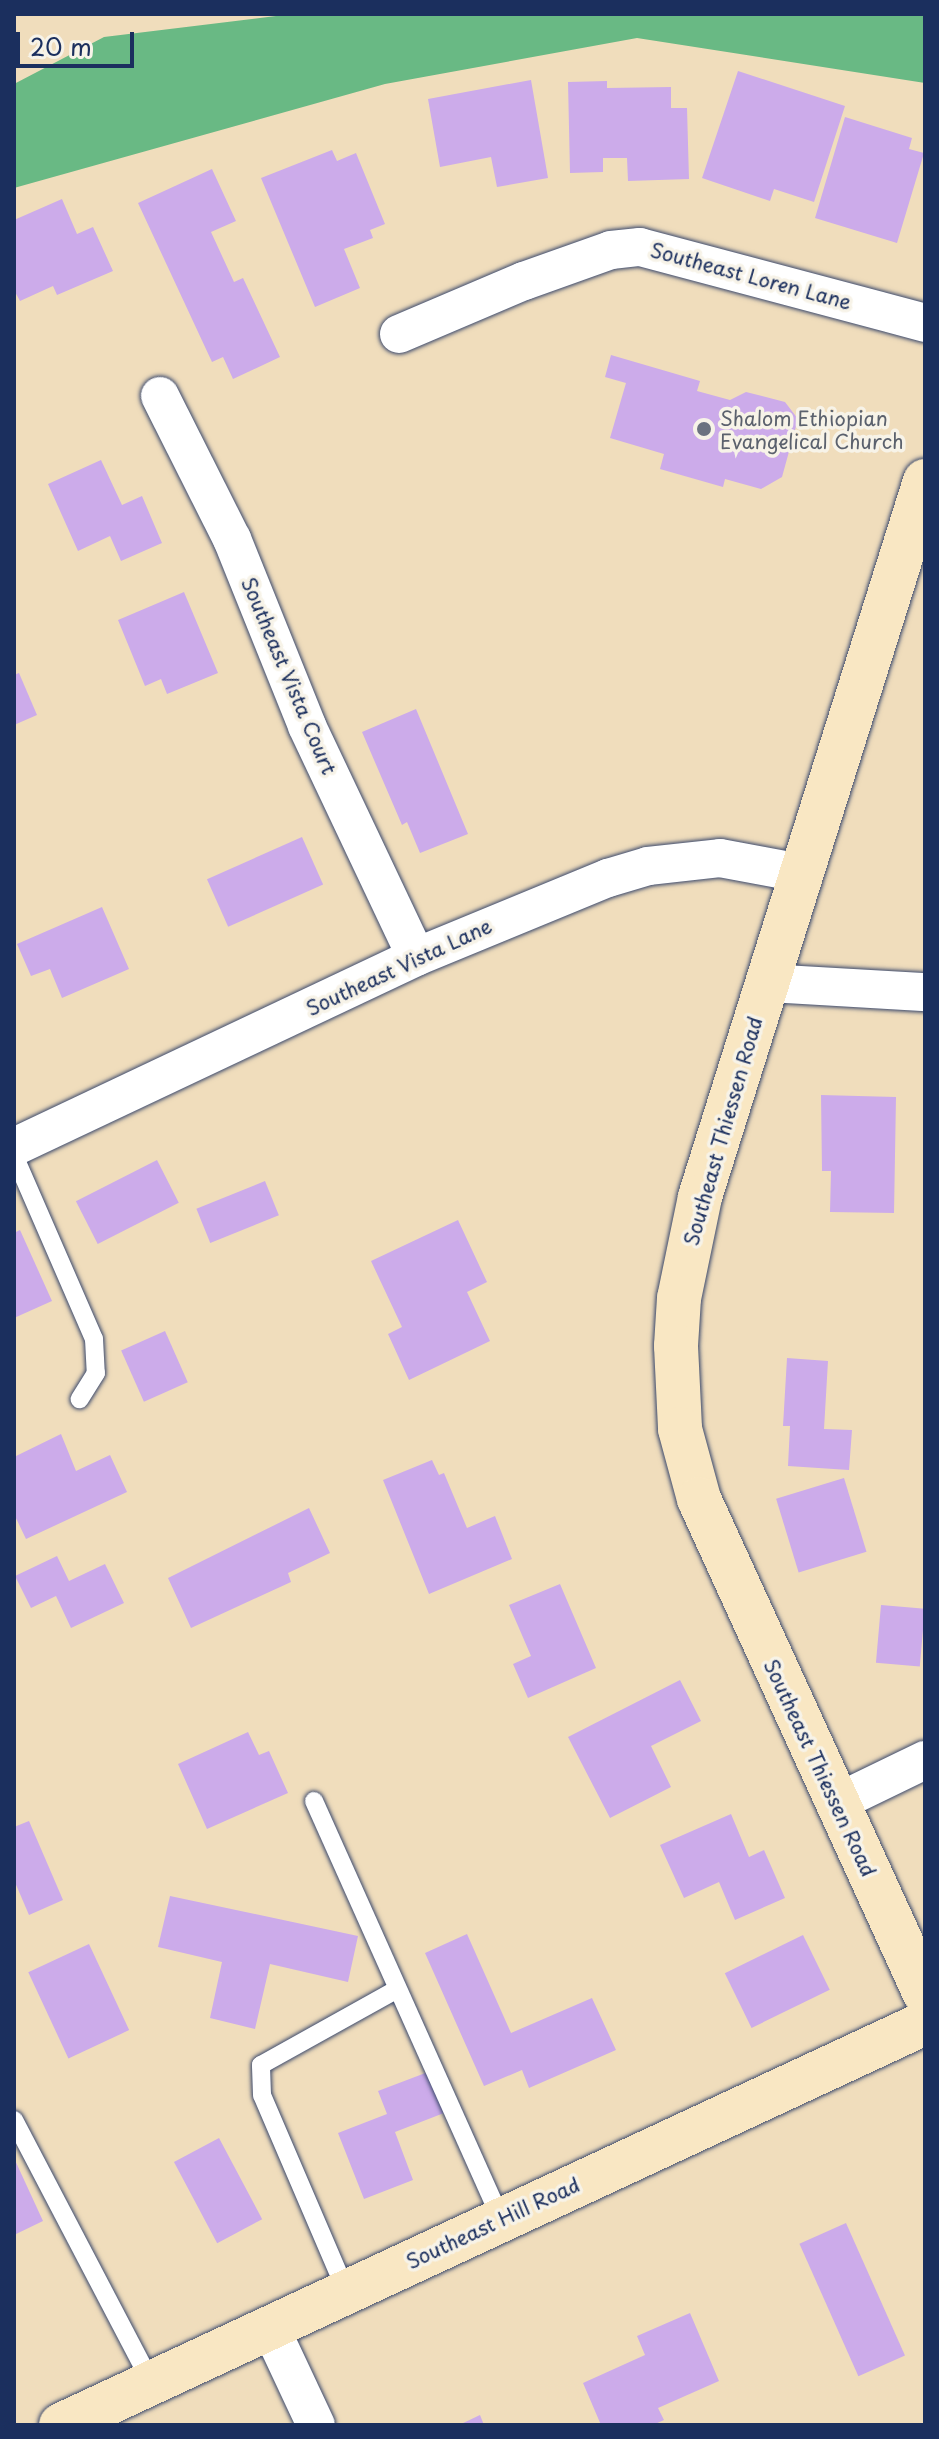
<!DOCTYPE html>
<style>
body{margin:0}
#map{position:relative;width:939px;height:2439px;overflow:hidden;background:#f0ddbc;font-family:"Playpen Sans",sans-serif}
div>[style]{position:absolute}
.forest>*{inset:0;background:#69b984}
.building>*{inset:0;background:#ccabea;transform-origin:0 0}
.roads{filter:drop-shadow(0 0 2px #3b496c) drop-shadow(0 0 2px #3b496c)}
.lane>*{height:18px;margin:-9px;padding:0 9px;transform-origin:9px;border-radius:9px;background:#fff}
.street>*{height:38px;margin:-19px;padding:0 19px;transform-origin:19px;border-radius:19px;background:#fff}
.secondary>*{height:44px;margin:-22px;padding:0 22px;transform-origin:22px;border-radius:22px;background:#f9e7c3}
.dots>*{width:22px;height:22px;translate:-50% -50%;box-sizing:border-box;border:4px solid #f7f3e8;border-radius:50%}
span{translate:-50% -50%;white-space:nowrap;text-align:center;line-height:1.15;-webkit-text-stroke:7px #f7f3e8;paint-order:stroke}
.street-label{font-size:20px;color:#1b2f5e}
.worship-label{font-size:20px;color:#5b616d}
.left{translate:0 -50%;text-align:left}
.frame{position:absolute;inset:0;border:16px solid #1b2f5e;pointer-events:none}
.scale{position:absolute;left:16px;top:32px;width:118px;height:36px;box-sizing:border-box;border:4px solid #1b2f5e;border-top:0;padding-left:10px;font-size:24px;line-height:28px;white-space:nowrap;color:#1b2f5e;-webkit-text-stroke:6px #f7f3e8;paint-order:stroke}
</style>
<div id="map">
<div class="forest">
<i style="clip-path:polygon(292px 14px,925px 14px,925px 83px,637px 38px,385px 84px,14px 188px,14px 84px,104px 37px)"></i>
</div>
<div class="building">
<i style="clip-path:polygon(738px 71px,845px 106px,814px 202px,774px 189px,770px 201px,702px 178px)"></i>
<i style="clip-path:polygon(531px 80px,548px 178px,497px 187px,491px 157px,440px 167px,428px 99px)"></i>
<i style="clip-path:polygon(607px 81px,607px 88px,671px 87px,671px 108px,687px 108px,689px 179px,628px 181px,627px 158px,603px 158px,603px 172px,570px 173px,568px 82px)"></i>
<i style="clip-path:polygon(845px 117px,912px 138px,909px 149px,924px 153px,897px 243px,815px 218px)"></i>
<i style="clip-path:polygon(332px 150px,337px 161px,356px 153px,385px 224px,370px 230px,373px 238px,344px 249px,360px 288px,315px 307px,261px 178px)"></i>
<i style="clip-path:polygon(212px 169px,236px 221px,211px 232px,234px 282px,243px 278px,280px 357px,233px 379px,223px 357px,212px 362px,138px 203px)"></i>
<i style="clip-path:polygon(62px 199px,77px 234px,93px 227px,113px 271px,57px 295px,53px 286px,20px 301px,14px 290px,14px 220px)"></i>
<i style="clip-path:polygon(611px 355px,700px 381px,697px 391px,730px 400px,746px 392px,785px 402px,798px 419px,782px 477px,761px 489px,725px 479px,723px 487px,660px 469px,664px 454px,610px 438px,626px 383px,605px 377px)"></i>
<i style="clip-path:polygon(101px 460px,122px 505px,142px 496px,162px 543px,121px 561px,110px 536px,78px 551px,48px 484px)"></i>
<i style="clip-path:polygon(184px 592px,218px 673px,167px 694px,161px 679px,145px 686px,118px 620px)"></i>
<i style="clip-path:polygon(19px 673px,37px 715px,14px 725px,14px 675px)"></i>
<i style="clip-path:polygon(416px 709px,468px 834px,420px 853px,407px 822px,402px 825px,362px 732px)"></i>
<i style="left:302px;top:837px;width:52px;height:104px;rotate:66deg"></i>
<i style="clip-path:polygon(102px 907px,129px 969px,62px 998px,50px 969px,31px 976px,17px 944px)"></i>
<i style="clip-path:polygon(821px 1095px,896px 1097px,894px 1213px,830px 1212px,831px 1171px,822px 1171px)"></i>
<i style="left:157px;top:1160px;width:48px;height:91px;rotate:63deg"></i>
<i style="left:265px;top:1181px;width:37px;height:74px;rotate:68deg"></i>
<i style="clip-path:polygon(458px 1220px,487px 1282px,467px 1292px,490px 1341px,409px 1380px,388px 1334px,402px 1327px,371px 1261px)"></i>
<i style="clip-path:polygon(20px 1230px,52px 1301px,14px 1318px,14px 1233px)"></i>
<i style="left:165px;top:1331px;width:56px;height:48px;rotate:66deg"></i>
<i style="clip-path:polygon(787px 1358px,828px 1361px,824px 1429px,852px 1430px,849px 1470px,788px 1466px,790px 1426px,783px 1426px)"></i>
<i style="clip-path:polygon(61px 1434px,76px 1471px,110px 1455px,127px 1492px,26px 1539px,14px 1514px,14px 1457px)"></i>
<i style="clip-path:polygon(432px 1460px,439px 1475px,444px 1473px,467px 1528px,495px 1516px,512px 1559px,429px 1594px,383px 1480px)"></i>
<i style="left:844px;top:1478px;width:77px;height:71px;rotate:73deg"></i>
<i style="clip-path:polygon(309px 1508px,330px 1553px,288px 1573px,291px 1582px,191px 1628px,168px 1578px)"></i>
<i style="clip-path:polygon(57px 1556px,69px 1581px,105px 1564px,124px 1603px,71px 1628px,56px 1596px,31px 1608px,15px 1576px)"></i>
<i style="clip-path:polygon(560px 1584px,596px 1668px,528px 1698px,513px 1664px,531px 1656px,509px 1605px)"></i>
<i style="left:881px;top:1605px;width:44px;height:58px;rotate:5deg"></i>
<i style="clip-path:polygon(680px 1680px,701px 1721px,651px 1746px,671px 1787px,610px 1818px,568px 1737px)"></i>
<i style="clip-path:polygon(248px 1732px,259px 1755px,269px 1751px,288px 1793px,207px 1829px,178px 1764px)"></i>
<i style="clip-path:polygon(731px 1814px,749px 1857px,764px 1850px,785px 1898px,735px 1920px,719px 1882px,684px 1898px,660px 1845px)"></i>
<i style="clip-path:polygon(29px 1821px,63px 1900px,29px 1915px,14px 1880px,14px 1827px)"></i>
<i style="clip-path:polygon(170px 1896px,358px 1936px,348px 1982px,270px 1964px,255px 2029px,210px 2018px,222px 1962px,158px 1947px)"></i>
<i style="clip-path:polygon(467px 1934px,511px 2033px,592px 1998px,616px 2050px,529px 2088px,522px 2070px,484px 2086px,425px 1953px)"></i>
<i style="left:803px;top:1935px;width:61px;height:87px;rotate:64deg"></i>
<i style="left:89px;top:1944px;width:95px;height:67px;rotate:65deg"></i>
<i style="clip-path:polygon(428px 2072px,444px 2113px,395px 2132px,413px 2180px,364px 2199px,338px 2133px,387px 2114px,378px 2091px)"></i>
<i style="left:219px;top:2138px;width:92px;height:51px;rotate:62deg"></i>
<i style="clip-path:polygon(14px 2158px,43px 2221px,14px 2235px)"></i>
<i style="left:846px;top:2223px;width:145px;height:51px;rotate:66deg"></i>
<i style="clip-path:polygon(690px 2313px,719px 2381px,658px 2408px,664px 2420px,653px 2425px,601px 2425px,583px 2383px,645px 2355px,637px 2336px)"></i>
<i style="clip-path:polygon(480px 2415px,484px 2425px,459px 2425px)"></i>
</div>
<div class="roads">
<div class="lane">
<i style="left:14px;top:1155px;width:201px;rotate:66.5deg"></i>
<i style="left:94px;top:1339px;width:34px;rotate:87deg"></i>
<i style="left:96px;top:1373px;width:31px;rotate:122deg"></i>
<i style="left:314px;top:1801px;width:459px;rotate:65.9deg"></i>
<i style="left:14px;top:2120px;width:296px;rotate:62.4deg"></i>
<i style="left:346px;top:2291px;width:213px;rotate:-113.2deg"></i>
<i style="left:262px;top:2095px;width:30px;rotate:-92deg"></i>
<i style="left:261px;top:2065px;width:154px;rotate:-29.1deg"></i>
</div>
<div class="street">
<i style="left:399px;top:334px;width:136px;rotate:-23deg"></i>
<i style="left:524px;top:281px;width:92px;rotate:-19.6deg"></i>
<i style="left:611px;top:250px;width:29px;rotate:-6deg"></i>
<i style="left:640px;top:247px;width:295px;rotate:14.9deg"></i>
<i style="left:160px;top:396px;width:160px;rotate:63.3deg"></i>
<i style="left:232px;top:539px;width:201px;rotate:68.1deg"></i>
<i style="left:307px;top:726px;width:255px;rotate:64.7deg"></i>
<i style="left:767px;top:983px;width:158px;rotate:3.3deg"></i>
<i style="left:14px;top:1147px;width:445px;rotate:-25.3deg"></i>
<i style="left:416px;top:957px;width:208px;rotate:-22.4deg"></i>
<i style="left:608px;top:878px;width:42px;rotate:-16.7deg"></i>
<i style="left:648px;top:866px;width:72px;rotate:-6.3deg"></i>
<i style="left:720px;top:858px;width:82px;rotate:10.5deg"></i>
<i style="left:836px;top:1803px;width:99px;rotate:-25.8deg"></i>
<i style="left:270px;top:2327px;width:108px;rotate:64.9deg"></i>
</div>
<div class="secondary">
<i style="left:925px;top:481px;width:751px;rotate:107.45deg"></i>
<i style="left:700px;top:1197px;width:103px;rotate:101.7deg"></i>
<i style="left:679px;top:1298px;width:48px;rotate:93.6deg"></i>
<i style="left:676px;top:1346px;width:83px;rotate:87.2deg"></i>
<i style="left:680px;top:1429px;width:73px;rotate:74.8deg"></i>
<i style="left:699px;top:1499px;width:544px;rotate:65.46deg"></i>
<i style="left:61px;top:2425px;width:953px;rotate:-24.95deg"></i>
</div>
</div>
<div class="dots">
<i style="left:704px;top:429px;background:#6b7280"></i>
</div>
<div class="street-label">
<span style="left:751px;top:276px;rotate:15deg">Southeast Loren Lane</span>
<span style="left:289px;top:676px;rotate:67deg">Southeast Vista Court</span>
<span style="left:399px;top:967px;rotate:-25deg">Southeast Vista Lane</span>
<span style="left:723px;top:1131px;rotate:-74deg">Southeast Thiessen Road</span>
<span style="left:820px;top:1768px;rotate:65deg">Southeast Thiessen Road</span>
<span style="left:493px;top:2223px;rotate:-25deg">Southeast Hill Road</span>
</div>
<div class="worship-label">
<span class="left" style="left:720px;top:430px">Shalom Ethiopian<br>Evangelical Church</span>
</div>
<div class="frame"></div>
<div class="scale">20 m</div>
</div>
